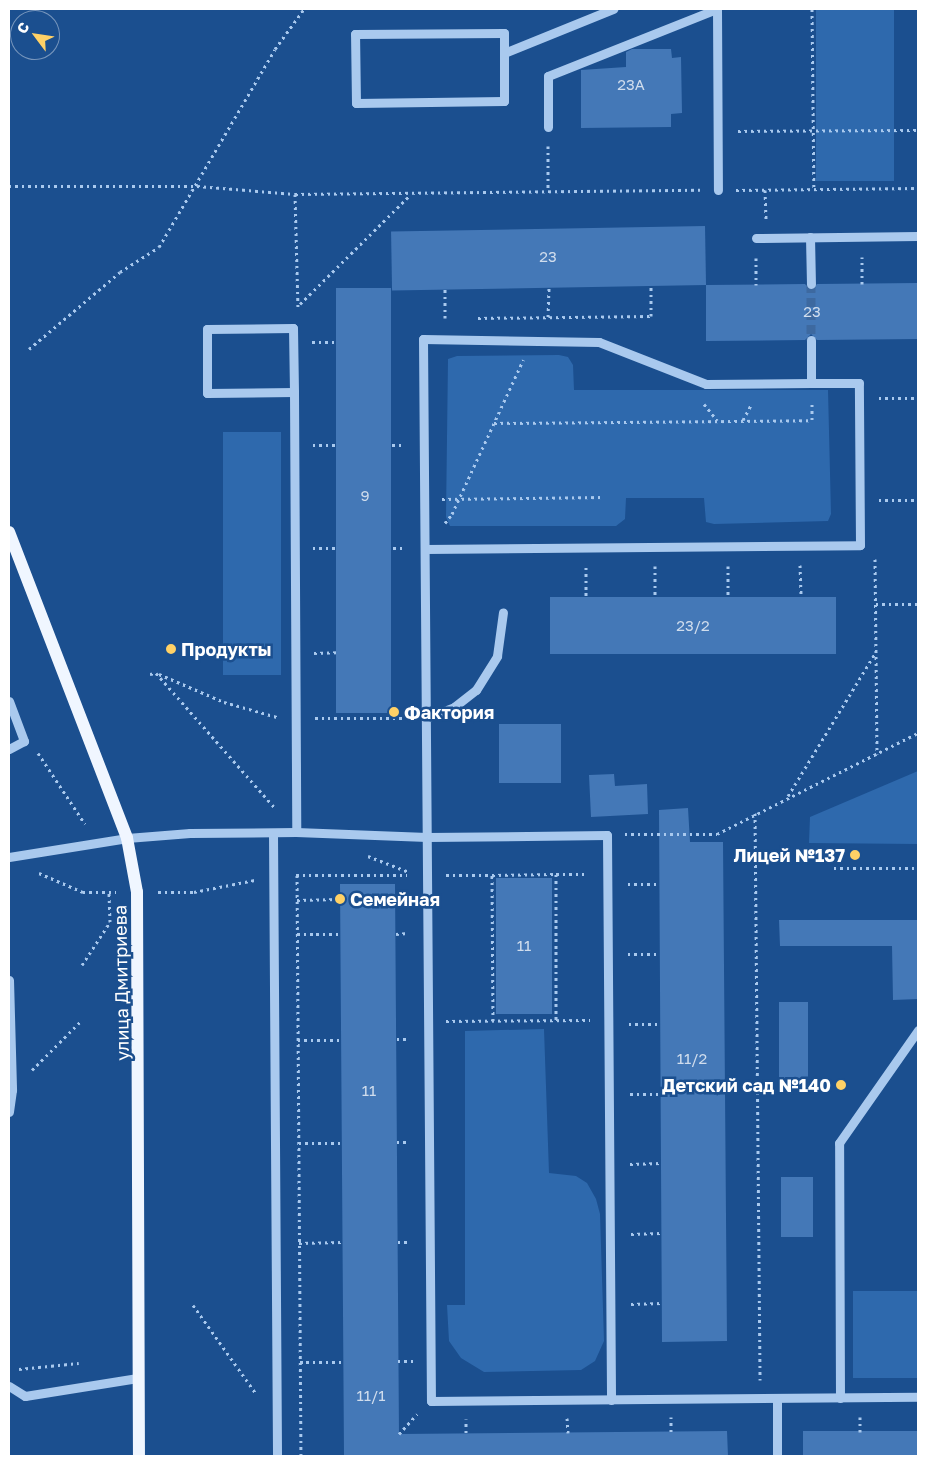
<!DOCTYPE html>
<meta charset="utf-8">
<style>
body{margin:0}
#map{position:relative;width:927px;height:1465px;overflow:hidden;background:#1b4f8f;font-family:"Golos Text",sans-serif}
div>[style]{position:absolute}
.green>*{inset:0;background:#2e69ad;transform-origin:0 0}
.building>*{inset:0;background:#4478b7;transform-origin:0 0}
.minor-tunnel>*{height:9px;margin-top:-4.5px;transform-origin:0;background:repeating-linear-gradient(90deg,#3d69a0 0 9px,transparent 0 13.5px)}
.path>*{height:3px;margin-top:-1.5px;transform-origin:0;background:repeating-linear-gradient(90deg,#a9c9ee 0 2.5px,transparent 0 6.5px)}
.minor>*{height:9px;margin:-4.5px;padding:0 4.5px;transform-origin:4.5px;border-radius:4.5px;background:#a9c9ee}
.major>*{height:12px;margin:-6px;padding:0 6px;transform-origin:6px;border-radius:6px;background:#f0f6ff}
.dots>*{width:14px;height:14px;translate:-50% -50%;box-sizing:border-box;border:2px solid #1b4f8f;border-radius:50%}
span{translate:-50% -50%;white-space:nowrap;text-align:center;line-height:1.15;-webkit-text-stroke:5px #1b4f8f;paint-order:stroke}
.number-label{font-size:15px;color:#d0dded}
.number-label span{-webkit-text-stroke-width:0}
.poi-label{font-size:18px;color:#fff;font-weight:700}
.left{translate:0 -50%;text-align:left}
.right{translate:-100% -50%;text-align:right}
.street-label{font-size:18px;color:#fff}
.frame{position:absolute;inset:0;border:10px solid #fff;pointer-events:none}
.north{position:absolute;left:10px;top:10px;width:50px;height:50px;box-sizing:border-box;background:#1b4f8f;border:1px solid #7695bc;border-radius:50%;rotate:301deg;font-size:14px;font-weight:700;line-height:20px;text-align:center;color:#fff}
.north::after{content:'';display:block;margin:auto;width:18px;height:22px;background:#ffd166;clip-path:polygon(50% 0,100% 100%,50% 72%,0 100%)}
</style>
<div id="map">
<div class="green">
<i style="left:816px;top:9px;width:78px;height:172px"></i>
<i style="clip-path:polygon(559px 355px,568px 357px,573px 365px,574px 390px,828px 390px,831px 514px,828px 521px,714px 524px,706px 522px,704px 498px,626px 498px,625px 519px,616px 526px,450px 526px,446px 517px,448px 359px,457px 356px)"></i>
<i style="left:223px;top:432px;width:58px;height:243px"></i>
<i style="clip-path:polygon(918px 771px,918px 844px,809px 843px,810px 817px)"></i>
<i style="clip-path:polygon(544px 1029px,549px 1173px,576px 1176px,587px 1183px,596px 1199px,600px 1214px,604px 1341px,595px 1361px,581px 1370px,484px 1372px,461px 1358px,449px 1341px,447px 1305px,465px 1305px,465px 1031px)"></i>
<i style="left:918px;top:1291px;width:87px;height:65px;rotate:90deg"></i>
</div>
<div class="building">
<i style="clip-path:polygon(632px 49px,671px 49px,672px 58px,681px 57px,682px 113px,671px 114px,671px 127px,581px 128px,581px 70px,626px 67px,626px 52px)"></i>
<i style="left:705px;top:226px;width:59px;height:314px;rotate:89deg"></i>
<i style="clip-path:polygon(918px 283px,918px 339px,817px 340px,811px 334px,805px 340px,706px 341px,706px 285px,805px 284px,811px 290px,817px 284px)"></i>
<i style="left:336px;top:288px;width:55px;height:425px"></i>
<i style="left:836px;top:597px;width:57px;height:286px;rotate:90deg"></i>
<i style="left:561px;top:724px;width:59px;height:62px;rotate:90deg"></i>
<i style="clip-path:polygon(614px 774px,615px 786px,647px 784px,648px 814px,591px 817px,589px 775px)"></i>
<i style="clip-path:polygon(688px 808px,690px 842px,723px 842px,727px 1341px,662px 1342px,659px 810px)"></i>
<i style="left:496px;top:878px;width:56px;height:136px"></i>
<i style="clip-path:polygon(340px 884px,395px 884px,399px 1434px,727px 1431px,728px 1456px,344px 1456px)"></i>
<i style="clip-path:polygon(779px 920px,918px 920px,918px 999px,893px 1000px,892px 946px,780px 946px)"></i>
<i style="left:779px;top:1002px;width:29px;height:79px"></i>
<i style="left:781px;top:1177px;width:32px;height:60px"></i>
<i style="left:918px;top:1431px;width:25px;height:115px;rotate:90deg"></i>
</div>
<div class="minor-tunnel">
<i style="left:811px;top:284px;width:56px;rotate:90deg"></i>
</div>
<div class="path">
<i style="left:812px;top:9px;width:180px;rotate:89.4deg"></i>
<i style="left:738px;top:131px;width:180px;rotate:-0.3deg"></i>
<i style="left:548px;top:146px;width:45px;rotate:90deg"></i>
<i style="left:9px;top:186px;width:188px"></i>
<i style="left:197px;top:186px;width:98px;rotate:4.7deg"></i>
<i style="left:295px;top:194px;width:405px;rotate:-0.6deg"></i>
<i style="left:736px;top:190px;width:182px;rotate:-0.6deg"></i>
<i style="left:765px;top:190px;width:29px;rotate:88deg"></i>
<i style="left:295px;top:194px;width:116px;rotate:88.5deg"></i>
<i style="left:756px;top:258px;width:27px;rotate:90deg"></i>
<i style="left:862px;top:284px;width:27px;rotate:-90deg"></i>
<i style="left:300px;top:304px;width:156px;rotate:-44.7deg"></i>
<i style="left:548px;top:317px;width:31px;rotate:-88deg"></i>
<i style="left:445px;top:318px;width:31px;rotate:-90deg"></i>
<i style="left:478px;top:318px;width:173px;rotate:-0.7deg"></i>
<i style="left:651px;top:316px;width:31px;rotate:-90deg"></i>
<i style="left:312px;top:342px;width:25px"></i>
<i style="left:29px;top:349px;width:119px;rotate:-40.2deg"></i>
<i style="left:120px;top:272px;width:46px;rotate:-32.7deg"></i>
<i style="left:159px;top:247px;width:229px;rotate:-59.6deg"></i>
<i style="left:275px;top:49px;width:49px;rotate:-54.1deg"></i>
<i style="left:879px;top:398px;width:39px"></i>
<i style="left:704px;top:404px;width:21px;rotate:51deg"></i>
<i style="left:743px;top:420px;width:19px;rotate:-62deg"></i>
<i style="left:494px;top:423px;width:318px;rotate:-0.5deg"></i>
<i style="left:812px;top:420px;width:17px;rotate:-90deg"></i>
<i style="left:313px;top:445px;width:24px"></i>
<i style="left:392px;top:445px;width:12px"></i>
<i style="left:442px;top:499px;width:162px;rotate:-0.7deg"></i>
<i style="left:879px;top:500px;width:39px"></i>
<i style="left:445px;top:523px;width:11px;rotate:-52deg"></i>
<i style="left:452px;top:514px;width:170px;rotate:-65.2deg"></i>
<i style="left:313px;top:548px;width:25px"></i>
<i style="left:393px;top:548px;width:12px"></i>
<i style="left:875px;top:559px;width:195px;rotate:89.4deg"></i>
<i style="left:800px;top:565px;width:32px;rotate:88deg"></i>
<i style="left:655px;top:566px;width:32px;rotate:90deg"></i>
<i style="left:728px;top:566px;width:31px;rotate:90deg"></i>
<i style="left:586px;top:567px;width:32px;rotate:90deg"></i>
<i style="left:876px;top:604px;width:42px"></i>
<i style="left:314px;top:653px;width:24px;rotate:-2deg"></i>
<i style="left:150px;top:674px;width:6px;rotate:-9deg"></i>
<i style="left:156px;top:673px;width:181px;rotate:48.6deg"></i>
<i style="left:159px;top:674px;width:71px;rotate:23.3deg"></i>
<i style="left:224px;top:702px;width:55px;rotate:15.8deg"></i>
<i style="left:315px;top:718px;width:92px"></i>
<i style="left:38px;top:753px;width:85px;rotate:56.5deg"></i>
<i style="left:788px;top:796px;width:169px;rotate:-58.6deg"></i>
<i style="left:755px;top:813px;width:567px;rotate:89.49deg"></i>
<i style="left:625px;top:834px;width:92px"></i>
<i style="left:717px;top:834px;width:225px;rotate:-26.7deg"></i>
<i style="left:368px;top:856px;width:44px;rotate:21.3deg"></i>
<i style="left:834px;top:868px;width:84px"></i>
<i style="left:39px;top:873px;width:48px;rotate:23.4deg"></i>
<i style="left:83px;top:892px;width:33px"></i>
<i style="left:556px;top:874px;width:31px"></i>
<i style="left:296px;top:875px;width:111px"></i>
<i style="left:297px;top:875px;width:581px;rotate:89.61deg"></i>
<i style="left:446px;top:875px;width:46px"></i>
<i style="left:628px;top:884px;width:31px"></i>
<i style="left:158px;top:892px;width:36px"></i>
<i style="left:194px;top:892px;width:62px;rotate:-11.1deg"></i>
<i style="left:297px;top:900px;width:43px;rotate:-1.3deg"></i>
<i style="left:297px;top:934px;width:43px"></i>
<i style="left:396px;top:934px;width:12px;rotate:-5deg"></i>
<i style="left:628px;top:954px;width:32px"></i>
<i style="left:82px;top:965px;width:51px;rotate:-56.9deg"></i>
<i style="left:110px;top:922px;width:30px;rotate:-92deg"></i>
<i style="left:446px;top:1021px;width:144px;rotate:-0.4deg"></i>
<i style="left:493px;top:1021px;width:146px;rotate:-90.4deg"></i>
<i style="left:492px;top:875px;width:64px;rotate:-0.9deg"></i>
<i style="left:556px;top:874px;width:146px;rotate:90deg"></i>
<i style="left:629px;top:1024px;width:31px"></i>
<i style="left:397px;top:1039px;width:11px"></i>
<i style="left:298px;top:1040px;width:43px"></i>
<i style="left:32px;top:1070px;width:71px;rotate:-45deg"></i>
<i style="left:630px;top:1094px;width:30px"></i>
<i style="left:397px;top:1142px;width:12px"></i>
<i style="left:299px;top:1143px;width:43px"></i>
<i style="left:630px;top:1164px;width:31px;rotate:-2deg"></i>
<i style="left:631px;top:1234px;width:30px;rotate:-2deg"></i>
<i style="left:398px;top:1242px;width:12px"></i>
<i style="left:299px;top:1243px;width:43px;rotate:-1.3deg"></i>
<i style="left:631px;top:1304px;width:31px;rotate:-2deg"></i>
<i style="left:193px;top:1305px;width:110px;rotate:54.6deg"></i>
<i style="left:398px;top:1361px;width:15px"></i>
<i style="left:300px;top:1362px;width:43px"></i>
<i style="left:19px;top:1369px;width:60px;rotate:-5.7deg"></i>
<i style="left:860px;top:1417px;width:15px;rotate:90deg"></i>
<i style="left:567px;top:1418px;width:15px;rotate:86deg"></i>
<i style="left:671px;top:1432px;width:15px;rotate:-90deg"></i>
<i style="left:466px;top:1433px;width:14px;rotate:-90deg"></i>
<i style="left:399px;top:1434px;width:27px;rotate:-48deg"></i>
</div>
<div class="minor">
<i style="left:717px;top:9px;width:181px;rotate:89.7deg"></i>
<i style="left:504px;top:33px;width:68px;rotate:90deg"></i>
<i style="left:504px;top:101px;width:148px;rotate:179.2deg"></i>
<i style="left:356px;top:103px;width:69px;rotate:-90.8deg"></i>
<i style="left:355px;top:34px;width:149px;rotate:-0.4deg"></i>
<i style="left:504px;top:53px;width:118px;rotate:-22deg"></i>
<i style="left:548px;top:127px;width:51px;rotate:-90deg"></i>
<i style="left:548px;top:76px;width:181px;rotate:-21.7deg"></i>
<i style="left:810px;top:237px;width:47px;rotate:88.8deg"></i>
<i style="left:756px;top:238px;width:162px;rotate:-0.7deg"></i>
<i style="left:811px;top:340px;width:43px;rotate:90deg"></i>
<i style="left:811px;top:383px;width:105px;rotate:179.5deg"></i>
<i style="left:706px;top:384px;width:115px;rotate:-158.6deg"></i>
<i style="left:599px;top:342px;width:176px;rotate:-179deg"></i>
<i style="left:423px;top:339px;width:1062px;rotate:89.57deg"></i>
<i style="left:431px;top:1401px;width:487px;rotate:-0.5deg"></i>
<i style="left:294px;top:392px;width:87px;rotate:179.3deg"></i>
<i style="left:207px;top:393px;width:64px;rotate:-90deg"></i>
<i style="left:207px;top:329px;width:86px;rotate:-0.7deg"></i>
<i style="left:293px;top:328px;width:64px;rotate:89.1deg"></i>
<i style="left:294px;top:392px;width:440px;rotate:89.7deg"></i>
<i style="left:425px;top:549px;width:435px;rotate:-0.5deg"></i>
<i style="left:860px;top:545px;width:162px;rotate:-90.4deg"></i>
<i style="left:859px;top:383px;width:48px;rotate:180deg"></i>
<i style="left:9px;top:701px;width:43px;rotate:69.4deg"></i>
<i style="left:24px;top:741px;width:17px;rotate:152deg"></i>
<i style="left:426px;top:718px;width:30px;rotate:-21deg"></i>
<i style="left:454px;top:707px;width:28px;rotate:-38deg"></i>
<i style="left:476px;top:690px;width:40px;rotate:-58deg"></i>
<i style="left:497px;top:656px;width:44px;rotate:-82.2deg"></i>
<i style="left:273px;top:833px;width:623px;rotate:89.63deg"></i>
<i style="left:9px;top:857px;width:120px;rotate:-9.1deg"></i>
<i style="left:127px;top:838px;width:63px;rotate:-4.5deg"></i>
<i style="left:190px;top:833px;width:106px;rotate:-0.5deg"></i>
<i style="left:296px;top:832px;width:131px;rotate:2.2deg"></i>
<i style="left:427px;top:837px;width:180px;rotate:-0.6deg"></i>
<i style="left:607px;top:835px;width:565px;rotate:89.59deg"></i>
<i style="left:9px;top:980px;width:110px;rotate:88.4deg"></i>
<i style="left:12px;top:1090px;width:22px;rotate:98deg"></i>
<i style="left:9px;top:1386px;width:19px;rotate:32deg"></i>
<i style="left:25px;top:1396px;width:114px;rotate:-9.1deg"></i>
<i style="left:777px;top:1398px;width:58px;rotate:90deg"></i>
<i style="left:840px;top:1398px;width:255px;rotate:-90.2deg"></i>
<i style="left:839px;top:1143px;width:138px;rotate:-55deg"></i>
</div>
<div class="major">
<i style="left:9px;top:532px;width:328px;rotate:68.9deg"></i>
<i style="left:127px;top:838px;width:55px;rotate:79.5deg"></i>
<i style="left:137px;top:892px;width:564px;rotate:89.8deg"></i>
</div>
<div class="dots">
<i style="left:171px;top:649px;background:#ffd166"></i>
<i style="left:394px;top:712px;background:#ffd166"></i>
<i style="left:855px;top:855px;background:#ffd166"></i>
<i style="left:340px;top:899px;background:#ffd166"></i>
<i style="left:841px;top:1085px;background:#ffd166"></i>
</div>
<div class="number-label">
<span style="left:631px;top:85px">23А</span>
<span style="left:548px;top:257px">23</span>
<span style="left:812px;top:312px">23</span>
<span style="left:365px;top:496px">9</span>
<span style="left:693px;top:626px">23/2</span>
<span style="left:524px;top:946px">11</span>
<span style="left:692px;top:1059px">11/2</span>
<span style="left:369px;top:1091px">11</span>
<span style="left:371px;top:1396px">11/1</span>
</div>
<div class="poi-label">
<span class="left" style="left:181px;top:649px">Продукты</span>
<span class="left" style="left:404px;top:712px">Фактория</span>
<span class="right" style="left:845px;top:855px">Лицей №137</span>
<span class="left" style="left:350px;top:899px">Семейная</span>
<span class="right" style="left:831px;top:1085px">Детский сад №140</span>
</div>
<div class="street-label">
<span style="left:121px;top:983px;rotate:-91deg">улица Дмитриева</span>
</div>
<div class="frame"></div>
<div class="north">С</div>
</div>
